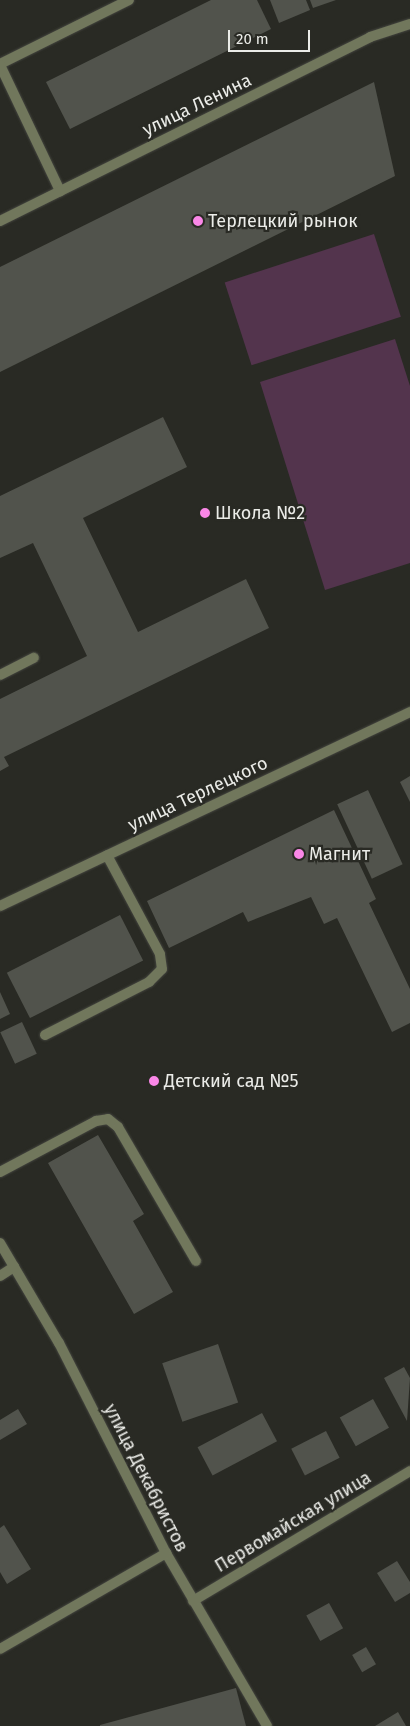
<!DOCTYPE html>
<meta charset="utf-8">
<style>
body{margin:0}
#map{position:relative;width:410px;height:1726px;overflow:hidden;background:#292a24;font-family:"Fira Sans",sans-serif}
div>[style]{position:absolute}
.green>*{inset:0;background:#53344d;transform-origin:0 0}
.building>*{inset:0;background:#51534c;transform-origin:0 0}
.roads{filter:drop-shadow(0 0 1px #44453f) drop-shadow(0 0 1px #44453f)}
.service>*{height:10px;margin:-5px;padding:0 5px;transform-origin:5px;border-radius:5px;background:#71775c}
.minor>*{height:10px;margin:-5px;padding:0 5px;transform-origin:5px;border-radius:5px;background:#71775c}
.tertiary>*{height:10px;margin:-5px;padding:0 5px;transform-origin:5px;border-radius:5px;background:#71775c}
.dots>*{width:14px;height:14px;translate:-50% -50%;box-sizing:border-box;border:2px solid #292a24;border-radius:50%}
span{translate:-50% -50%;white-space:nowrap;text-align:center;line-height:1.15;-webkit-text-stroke:4.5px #292a24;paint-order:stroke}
.street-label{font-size:18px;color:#ebece8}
.poi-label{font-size:18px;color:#ebece8}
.left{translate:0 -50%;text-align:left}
.scale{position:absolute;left:228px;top:30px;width:82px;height:22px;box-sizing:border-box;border:2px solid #ebece8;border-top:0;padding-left:6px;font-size:15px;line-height:18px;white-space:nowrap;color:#ebece8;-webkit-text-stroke:4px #292a24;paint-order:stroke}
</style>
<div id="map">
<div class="green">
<i style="left:374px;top:234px;width:87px;height:157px;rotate:72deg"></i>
<i style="clip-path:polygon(395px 339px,410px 386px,410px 563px,325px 590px,260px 382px)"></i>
</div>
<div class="building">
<i style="clip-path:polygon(211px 0,257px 0,271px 29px,70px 129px,46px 82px)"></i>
<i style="clip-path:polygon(270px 0,306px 0,310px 10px,279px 23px)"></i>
<i style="clip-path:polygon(310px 0,336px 0,313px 8px)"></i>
<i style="clip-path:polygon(374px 82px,395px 176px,0 372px,0 267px)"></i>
<i style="clip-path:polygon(163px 417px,187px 467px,83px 518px,138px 632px,246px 579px,269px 628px,4px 757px,9px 766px,0 771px,0 699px,87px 656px,33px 543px,0 558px,0 496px)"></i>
<i style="clip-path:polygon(410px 776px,410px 802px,400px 782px)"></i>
<i style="left:368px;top:790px;width:82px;height:34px;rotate:65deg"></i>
<i style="clip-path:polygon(334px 810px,376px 899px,369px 903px,410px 989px,410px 1023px,392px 1032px,337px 918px,324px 924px,311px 897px,248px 922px,243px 912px,169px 948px,147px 901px)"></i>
<i style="left:120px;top:915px;width:51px;height:127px;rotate:63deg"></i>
<i style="clip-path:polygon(0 992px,10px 1014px,0 1019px)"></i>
<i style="left:22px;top:1022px;width:35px;height:24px;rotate:65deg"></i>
<i style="clip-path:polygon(98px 1135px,144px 1214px,133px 1221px,173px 1292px,134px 1314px,48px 1163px)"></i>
<i style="left:218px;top:1344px;width:62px;height:59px;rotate:71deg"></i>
<i style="clip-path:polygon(404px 1367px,410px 1378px,407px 1421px,384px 1378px)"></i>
<i style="left:373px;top:1399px;width:33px;height:38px;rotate:61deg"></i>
<i style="clip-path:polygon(18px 1409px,27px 1424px,0 1440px,0 1420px)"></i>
<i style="left:262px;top:1413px;width:32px;height:73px;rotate:62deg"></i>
<i style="left:326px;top:1431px;width:30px;height:39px;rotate:63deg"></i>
<i style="clip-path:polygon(4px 1525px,31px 1569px,7px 1584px,0 1572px,0 1528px)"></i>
<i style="clip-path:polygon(397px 1561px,410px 1582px,410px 1593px,395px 1602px,377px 1573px)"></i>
<i style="left:329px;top:1603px;width:29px;height:26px;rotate:61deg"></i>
<i style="left:366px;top:1647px;width:20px;height:16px;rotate:60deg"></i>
<i style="clip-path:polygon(236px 1688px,246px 1726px,100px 1726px,100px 1725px)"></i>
<i style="clip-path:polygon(398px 1712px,406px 1726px,375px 1726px)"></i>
</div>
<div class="roads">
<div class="service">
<i style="left:0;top:64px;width:144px;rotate:-26.4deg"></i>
<i style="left:0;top:65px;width:140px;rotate:64.5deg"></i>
<i style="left:0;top:675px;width:38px;rotate:-27deg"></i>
<i style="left:45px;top:1035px;width:117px;rotate:-27deg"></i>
<i style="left:149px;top:982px;width:18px;rotate:-45deg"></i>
<i style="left:162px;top:969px;width:15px;rotate:-98deg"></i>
<i style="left:160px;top:954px;width:112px;rotate:-118.2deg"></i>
<i style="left:0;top:1172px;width:109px;rotate:-28deg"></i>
<i style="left:96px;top:1121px;width:12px;rotate:-9deg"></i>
<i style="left:108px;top:1119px;width:13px;rotate:39deg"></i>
<i style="left:118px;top:1127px;width:155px;rotate:59.8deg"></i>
<i style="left:0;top:1276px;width:17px;rotate:-33deg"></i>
</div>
<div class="minor">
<i style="left:0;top:906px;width:454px;rotate:-25.3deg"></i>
<i style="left:0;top:1243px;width:116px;rotate:59.5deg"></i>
<i style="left:59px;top:1343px;width:236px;rotate:63deg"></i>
<i style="left:166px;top:1553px;width:200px;rotate:59.7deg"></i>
<i style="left:193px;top:1601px;width:253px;rotate:-30.9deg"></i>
<i style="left:0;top:1649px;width:192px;rotate:-30deg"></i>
</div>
<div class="tertiary">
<i style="left:0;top:221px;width:413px;rotate:-26.4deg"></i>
<i style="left:370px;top:37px;width:42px;rotate:-18deg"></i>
</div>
</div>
<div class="dots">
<i style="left:198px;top:221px;background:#fa87e7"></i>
<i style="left:205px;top:513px;background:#fa87e7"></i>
<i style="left:299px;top:854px;background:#fa87e7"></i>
<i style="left:154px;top:1081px;background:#fa87e7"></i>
</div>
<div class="street-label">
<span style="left:197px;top:105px;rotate:-26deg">улица Ленина</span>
<span style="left:198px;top:794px;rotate:-25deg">улица Терлецкого</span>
<span style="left:146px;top:1478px;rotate:63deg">улица Декабристов</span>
<span style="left:293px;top:1522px;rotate:-31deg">Первомайская улица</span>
</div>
<div class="poi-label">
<span class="left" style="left:208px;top:221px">Терлецкий рынок</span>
<span class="left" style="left:215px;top:513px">Школа №2</span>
<span class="left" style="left:309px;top:854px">Магнит</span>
<span class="left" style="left:164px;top:1081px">Детский сад №5</span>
</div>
<div class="scale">20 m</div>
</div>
